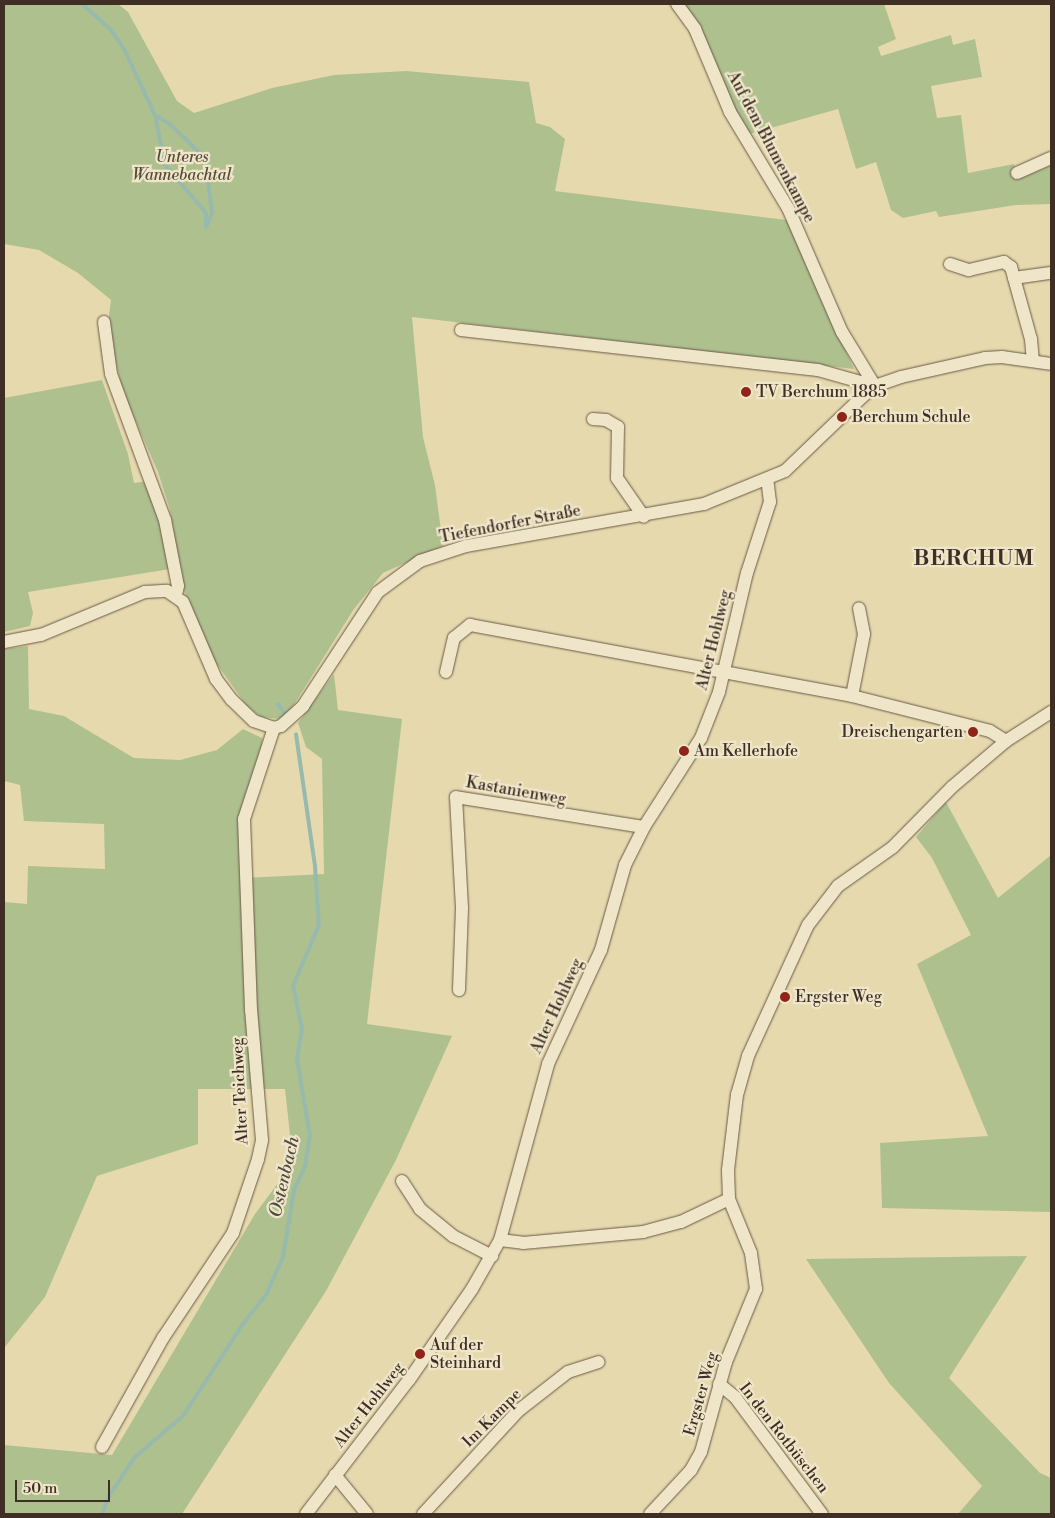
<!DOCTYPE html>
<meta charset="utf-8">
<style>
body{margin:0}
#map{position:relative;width:1055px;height:1518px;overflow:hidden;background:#e7d9ae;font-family:"Libre Bodoni",serif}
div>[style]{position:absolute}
.green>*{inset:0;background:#afc08f}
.stream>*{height:4px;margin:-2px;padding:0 2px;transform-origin:2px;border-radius:2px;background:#97baac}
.roads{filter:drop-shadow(0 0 1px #695946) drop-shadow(0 0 1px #695946)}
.minor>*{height:12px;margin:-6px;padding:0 6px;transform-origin:6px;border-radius:6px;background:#efe6ca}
.dots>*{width:14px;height:14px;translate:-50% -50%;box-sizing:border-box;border:2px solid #efe6ca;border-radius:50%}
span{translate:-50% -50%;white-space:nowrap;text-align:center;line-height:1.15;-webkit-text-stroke:4.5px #efe6ca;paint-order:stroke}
.street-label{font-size:16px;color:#3f2e24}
.park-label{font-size:16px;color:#554b39;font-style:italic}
.poi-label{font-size:16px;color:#3f2e24}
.left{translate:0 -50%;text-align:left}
.right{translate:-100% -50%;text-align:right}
.water-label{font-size:18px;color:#514a3f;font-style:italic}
.district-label{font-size:21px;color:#3f2e24;font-weight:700;letter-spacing:1px}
.frame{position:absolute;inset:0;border:5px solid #3f2e24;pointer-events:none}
.scale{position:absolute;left:15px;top:1480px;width:95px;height:22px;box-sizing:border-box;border:2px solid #3f2e24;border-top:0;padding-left:6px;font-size:15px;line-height:18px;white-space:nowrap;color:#3f2e24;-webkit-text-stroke:4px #efe6ca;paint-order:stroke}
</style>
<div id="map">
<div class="green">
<i style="clip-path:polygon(4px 4px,118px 4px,128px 12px,177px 101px,194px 113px,272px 88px,334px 75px,406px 71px,529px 82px,536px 123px,550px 127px,565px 139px,555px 191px,787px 220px,854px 369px,412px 317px,423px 437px,435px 485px,443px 546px,383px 573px,354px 609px,290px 711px,281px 719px,261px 717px,246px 705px,214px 660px,181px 584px,170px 510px,158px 472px,123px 392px,114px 355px,108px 323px,111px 300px,78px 273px,39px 250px,4px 244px)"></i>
<i style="clip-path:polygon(677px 4px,884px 4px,896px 39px,878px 47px,881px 56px,951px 35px,953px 45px,975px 39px,982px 77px,931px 86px,937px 118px,961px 115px,968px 173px,1014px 164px,1016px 174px,1028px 175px,1050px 166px,1051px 204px,1016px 205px,939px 217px,936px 211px,903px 218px,891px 210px,876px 162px,856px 169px,838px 109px,742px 136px,695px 29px)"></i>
<i style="clip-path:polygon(102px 380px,128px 454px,134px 483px,150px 481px,170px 569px,28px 592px,33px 613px,30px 626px,4px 632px,4px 398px)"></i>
<i style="clip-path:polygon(28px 646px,29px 709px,64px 716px,134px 758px,180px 760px,217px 750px,243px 729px,262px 738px,262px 748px,239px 825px,244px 878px,324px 874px,322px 759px,306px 747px,298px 723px,334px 674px,338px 710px,402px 719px,367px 1024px,452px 1036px,396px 1160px,326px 1291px,182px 1514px,4px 1514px,4px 1445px,112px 1455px,255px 1214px,293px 1163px,285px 1089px,198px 1089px,198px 1144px,97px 1176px,45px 1297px,4px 1348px,4px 902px,27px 904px,28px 866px,105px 869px,104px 824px,24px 821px,20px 785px,4px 781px,4px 649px)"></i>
<i style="clip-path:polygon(946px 802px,998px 898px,1051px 855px,1051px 1212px,882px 1208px,880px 1143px,988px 1136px,917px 964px,971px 935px,932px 858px,916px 837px)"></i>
<i style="clip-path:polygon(1027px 1256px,949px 1378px,1040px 1473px,1051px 1478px,1051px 1514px,958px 1514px,982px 1486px,889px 1383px,806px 1259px)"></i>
</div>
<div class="stream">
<i style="left:82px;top:4px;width:39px;rotate:42deg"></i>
<i style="left:111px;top:30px;width:25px;rotate:56deg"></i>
<i style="left:125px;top:51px;width:71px;rotate:64.9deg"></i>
<i style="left:155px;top:115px;width:51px;rotate:78.7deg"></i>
<i style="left:165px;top:165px;width:63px;rotate:49.5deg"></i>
<i style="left:206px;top:213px;width:14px;rotate:90deg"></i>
<i style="left:155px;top:115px;width:19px;rotate:32deg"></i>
<i style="left:171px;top:125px;width:47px;rotate:44.1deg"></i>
<i style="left:205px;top:158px;width:55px;rotate:82.7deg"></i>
<i style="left:212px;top:213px;width:13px;rotate:113deg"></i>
<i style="left:278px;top:704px;width:16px;rotate:55deg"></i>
<i style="left:102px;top:1514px;width:19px;rotate:-69deg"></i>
<i style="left:109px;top:1496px;width:47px;rotate:-56.3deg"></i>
<i style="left:135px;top:1457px;width:63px;rotate:-40.5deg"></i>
<i style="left:183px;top:1416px;width:110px;rotate:-56.9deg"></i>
<i style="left:243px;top:1324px;width:39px;rotate:-52deg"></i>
<i style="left:267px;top:1293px;width:39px;rotate:-66deg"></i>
<i style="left:283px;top:1257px;width:68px;rotate:-80.7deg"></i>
<i style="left:294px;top:1190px;width:26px;rotate:-65deg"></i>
<i style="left:305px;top:1166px;width:30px;rotate:-81deg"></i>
<i style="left:310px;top:1136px;width:78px;rotate:-99.6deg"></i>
<i style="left:297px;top:1059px;width:30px;rotate:-81deg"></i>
<i style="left:302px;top:1029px;width:44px;rotate:-101.8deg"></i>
<i style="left:293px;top:986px;width:66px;rotate:-66.9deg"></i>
<i style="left:319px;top:925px;width:59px;rotate:-93.9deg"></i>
<i style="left:315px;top:866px;width:133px;rotate:-98.2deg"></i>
</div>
<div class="roads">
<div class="minor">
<i style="left:677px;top:4px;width:31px;rotate:54deg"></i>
<i style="left:695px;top:29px;width:90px;rotate:67.1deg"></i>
<i style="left:730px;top:112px;width:112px;rotate:58.9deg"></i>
<i style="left:788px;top:208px;width:135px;rotate:66.5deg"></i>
<i style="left:842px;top:332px;width:63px;rotate:58.6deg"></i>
<i style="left:1017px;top:173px;width:37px;rotate:-24deg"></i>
<i style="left:950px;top:264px;width:20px;rotate:18deg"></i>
<i style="left:969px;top:270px;width:36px;rotate:-13deg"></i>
<i style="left:1004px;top:262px;width:9px;rotate:36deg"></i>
<i style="left:1011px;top:267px;width:75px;rotate:74.5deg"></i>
<i style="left:1031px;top:339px;width:22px;rotate:85deg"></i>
<i style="left:1014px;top:278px;width:37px;rotate:-8deg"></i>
<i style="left:104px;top:322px;width:52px;rotate:82.3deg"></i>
<i style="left:111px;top:374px;width:156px;rotate:69.7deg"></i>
<i style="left:165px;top:520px;width:67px;rotate:78.9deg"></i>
<i style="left:178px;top:586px;width:9px;rotate:103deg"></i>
<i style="left:461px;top:330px;width:359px;rotate:6.4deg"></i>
<i style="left:818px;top:370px;width:59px;rotate:15.7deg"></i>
<i style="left:593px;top:419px;width:13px;rotate:4deg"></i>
<i style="left:606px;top:420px;width:14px;rotate:30deg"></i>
<i style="left:618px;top:427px;width:51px;rotate:91.1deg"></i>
<i style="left:617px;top:478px;width:47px;rotate:55.3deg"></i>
<i style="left:4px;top:642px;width:38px;rotate:-11deg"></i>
<i style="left:41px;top:635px;width:113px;rotate:-22.5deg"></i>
<i style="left:145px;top:592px;width:22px;rotate:-3deg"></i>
<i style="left:167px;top:591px;width:19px;rotate:35deg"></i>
<i style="left:183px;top:602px;width:84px;rotate:66.8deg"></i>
<i style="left:216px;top:679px;width:26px;rotate:53deg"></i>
<i style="left:232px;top:700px;width:30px;rotate:44deg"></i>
<i style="left:254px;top:721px;width:21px;rotate:19deg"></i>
<i style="left:274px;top:728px;width:7px;rotate:-16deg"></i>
<i style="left:281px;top:726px;width:30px;rotate:-42deg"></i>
<i style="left:303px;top:706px;width:136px;rotate:-56.7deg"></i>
<i style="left:378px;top:592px;width:52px;rotate:-36.4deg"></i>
<i style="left:420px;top:561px;width:48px;rotate:-18.1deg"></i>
<i style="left:466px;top:546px;width:242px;rotate:-10deg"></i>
<i style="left:704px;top:504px;width:87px;rotate:-22.2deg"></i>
<i style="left:785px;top:471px;width:107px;rotate:-43.9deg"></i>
<i style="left:862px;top:397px;width:17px;rotate:-40deg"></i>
<i style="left:875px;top:386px;width:28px;rotate:-19deg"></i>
<i style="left:901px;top:377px;width:86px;rotate:-12.7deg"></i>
<i style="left:985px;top:358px;width:17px;rotate:-3deg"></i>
<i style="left:1002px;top:357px;width:49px;rotate:8.1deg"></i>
<i style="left:446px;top:672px;width:35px;rotate:-77deg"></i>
<i style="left:454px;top:638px;width:21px;rotate:-39deg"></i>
<i style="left:470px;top:625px;width:389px;rotate:10.5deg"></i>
<i style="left:852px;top:696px;width:142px;rotate:14.2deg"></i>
<i style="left:990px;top:731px;width:19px;rotate:32deg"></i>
<i style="left:852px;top:696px;width:63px;rotate:-79deg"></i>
<i style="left:864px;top:634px;width:26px;rotate:-101deg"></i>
<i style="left:459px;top:990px;width:82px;rotate:-87.9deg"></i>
<i style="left:462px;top:908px;width:111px;rotate:-93.1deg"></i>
<i style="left:456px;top:797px;width:190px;rotate:9.1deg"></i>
<i style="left:402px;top:1181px;width:33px;rotate:57deg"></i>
<i style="left:420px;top:1209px;width:43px;rotate:39.3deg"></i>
<i style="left:453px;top:1236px;width:44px;rotate:27.1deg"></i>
<i style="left:500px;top:1240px;width:23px;rotate:7deg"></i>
<i style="left:523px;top:1243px;width:121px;rotate:-5.2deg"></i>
<i style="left:643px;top:1232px;width:39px;rotate:-15deg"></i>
<i style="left:681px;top:1222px;width:53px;rotate:-25.6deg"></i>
<i style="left:719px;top:1384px;width:21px;rotate:39deg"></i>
<i style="left:735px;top:1397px;width:146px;rotate:53.4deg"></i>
<i style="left:102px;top:1447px;width:125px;rotate:-60.8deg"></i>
<i style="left:163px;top:1338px;width:126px;rotate:-56.3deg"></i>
<i style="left:233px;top:1233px;width:78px;rotate:-71.3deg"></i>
<i style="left:258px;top:1159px;width:19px;rotate:-78deg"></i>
<i style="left:262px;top:1140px;width:130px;rotate:-94.8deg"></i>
<i style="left:251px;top:1010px;width:191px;rotate:-92.1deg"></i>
<i style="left:244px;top:819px;width:96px;rotate:-71.8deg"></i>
<i style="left:335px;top:1475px;width:50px;rotate:50.6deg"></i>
<i style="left:306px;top:1514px;width:169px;rotate:-52.5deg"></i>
<i style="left:409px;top:1380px;width:111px;rotate:-55.3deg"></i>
<i style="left:472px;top:1289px;width:56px;rotate:-60.3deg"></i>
<i style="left:500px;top:1240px;width:182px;rotate:-74.7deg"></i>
<i style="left:548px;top:1064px;width:126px;rotate:-65.1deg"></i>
<i style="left:601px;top:950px;width:88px;rotate:-74.2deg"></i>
<i style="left:625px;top:865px;width:42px;rotate:-63.4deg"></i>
<i style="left:644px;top:827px;width:106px;rotate:-57.4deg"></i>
<i style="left:701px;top:738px;width:49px;rotate:-68.6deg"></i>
<i style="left:719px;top:692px;width:122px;rotate:-76.8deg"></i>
<i style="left:747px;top:573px;width:75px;rotate:-72.1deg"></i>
<i style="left:770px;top:502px;width:23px;rotate:-97deg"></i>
<i style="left:423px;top:1514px;width:140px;rotate:-47.3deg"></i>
<i style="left:518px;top:1411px;width:63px;rotate:-38deg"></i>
<i style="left:568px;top:1372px;width:32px;rotate:-18deg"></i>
<i style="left:650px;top:1514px;width:60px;rotate:-47deg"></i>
<i style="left:691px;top:1470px;width:21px;rotate:-61deg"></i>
<i style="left:701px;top:1452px;width:93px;rotate:-74.5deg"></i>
<i style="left:726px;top:1362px;width:79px;rotate:-67.7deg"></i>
<i style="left:756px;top:1289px;width:36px;rotate:-98deg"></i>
<i style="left:751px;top:1253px;width:58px;rotate:-112.2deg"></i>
<i style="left:729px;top:1199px;width:29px;rotate:-92deg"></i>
<i style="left:728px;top:1170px;width:76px;rotate:-83.2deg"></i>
<i style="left:737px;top:1095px;width:41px;rotate:-74.2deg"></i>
<i style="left:748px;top:1056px;width:144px;rotate:-65.4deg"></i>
<i style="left:808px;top:925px;width:49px;rotate:-52.4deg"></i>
<i style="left:838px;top:886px;width:67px;rotate:-35.3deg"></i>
<i style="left:893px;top:847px;width:84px;rotate:-45.5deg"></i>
<i style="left:952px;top:787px;width:71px;rotate:-40.4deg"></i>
<i style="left:1006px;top:741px;width:54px;rotate:-32.8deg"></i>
</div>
</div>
<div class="dots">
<i style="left:746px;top:392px;background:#8f2418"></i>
<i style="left:842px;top:417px;background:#8f2418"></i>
<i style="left:973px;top:732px;background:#8f2418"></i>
<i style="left:684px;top:751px;background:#8f2418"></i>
<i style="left:785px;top:997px;background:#8f2418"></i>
<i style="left:420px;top:1354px;background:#8f2418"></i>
</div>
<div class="street-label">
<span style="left:771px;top:147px;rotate:62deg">Auf dem Blumenkampe</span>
<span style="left:510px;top:524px;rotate:-11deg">Tiefendorfer Straße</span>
<span style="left:714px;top:640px;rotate:-76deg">Alter Hohlweg</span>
<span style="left:516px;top:791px;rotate:10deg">Kastanienweg</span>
<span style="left:557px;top:1006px;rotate:-65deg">Alter Hohlweg</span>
<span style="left:240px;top:1091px;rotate:-93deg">Alter Teichweg</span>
<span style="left:701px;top:1394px;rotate:-74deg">Ergster Weg</span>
<span style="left:369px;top:1405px;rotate:-52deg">Alter Hohlweg</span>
<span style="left:492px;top:1418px;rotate:-45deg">Im Kampe</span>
<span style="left:784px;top:1438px;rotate:52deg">In den Rotbüschen</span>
</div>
<div class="park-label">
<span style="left:182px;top:166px">Unteres<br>Wannebachtal</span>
</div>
<div class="poi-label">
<span class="left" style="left:756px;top:392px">TV Berchum 1885</span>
<span class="left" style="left:852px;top:417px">Berchum Schule</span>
<span class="right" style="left:963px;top:732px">Dreischengarten</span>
<span class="left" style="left:694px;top:751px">Am Kellerhofe</span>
<span class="left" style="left:795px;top:997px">Ergster Weg</span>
<span class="left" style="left:430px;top:1354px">Auf der<br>Steinhard</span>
</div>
<div class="water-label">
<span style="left:285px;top:1177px;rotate:-77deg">Ostenbach</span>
</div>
<div class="district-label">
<span style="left:974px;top:559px">BERCHUM</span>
</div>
<div class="frame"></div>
<div class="scale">50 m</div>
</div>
